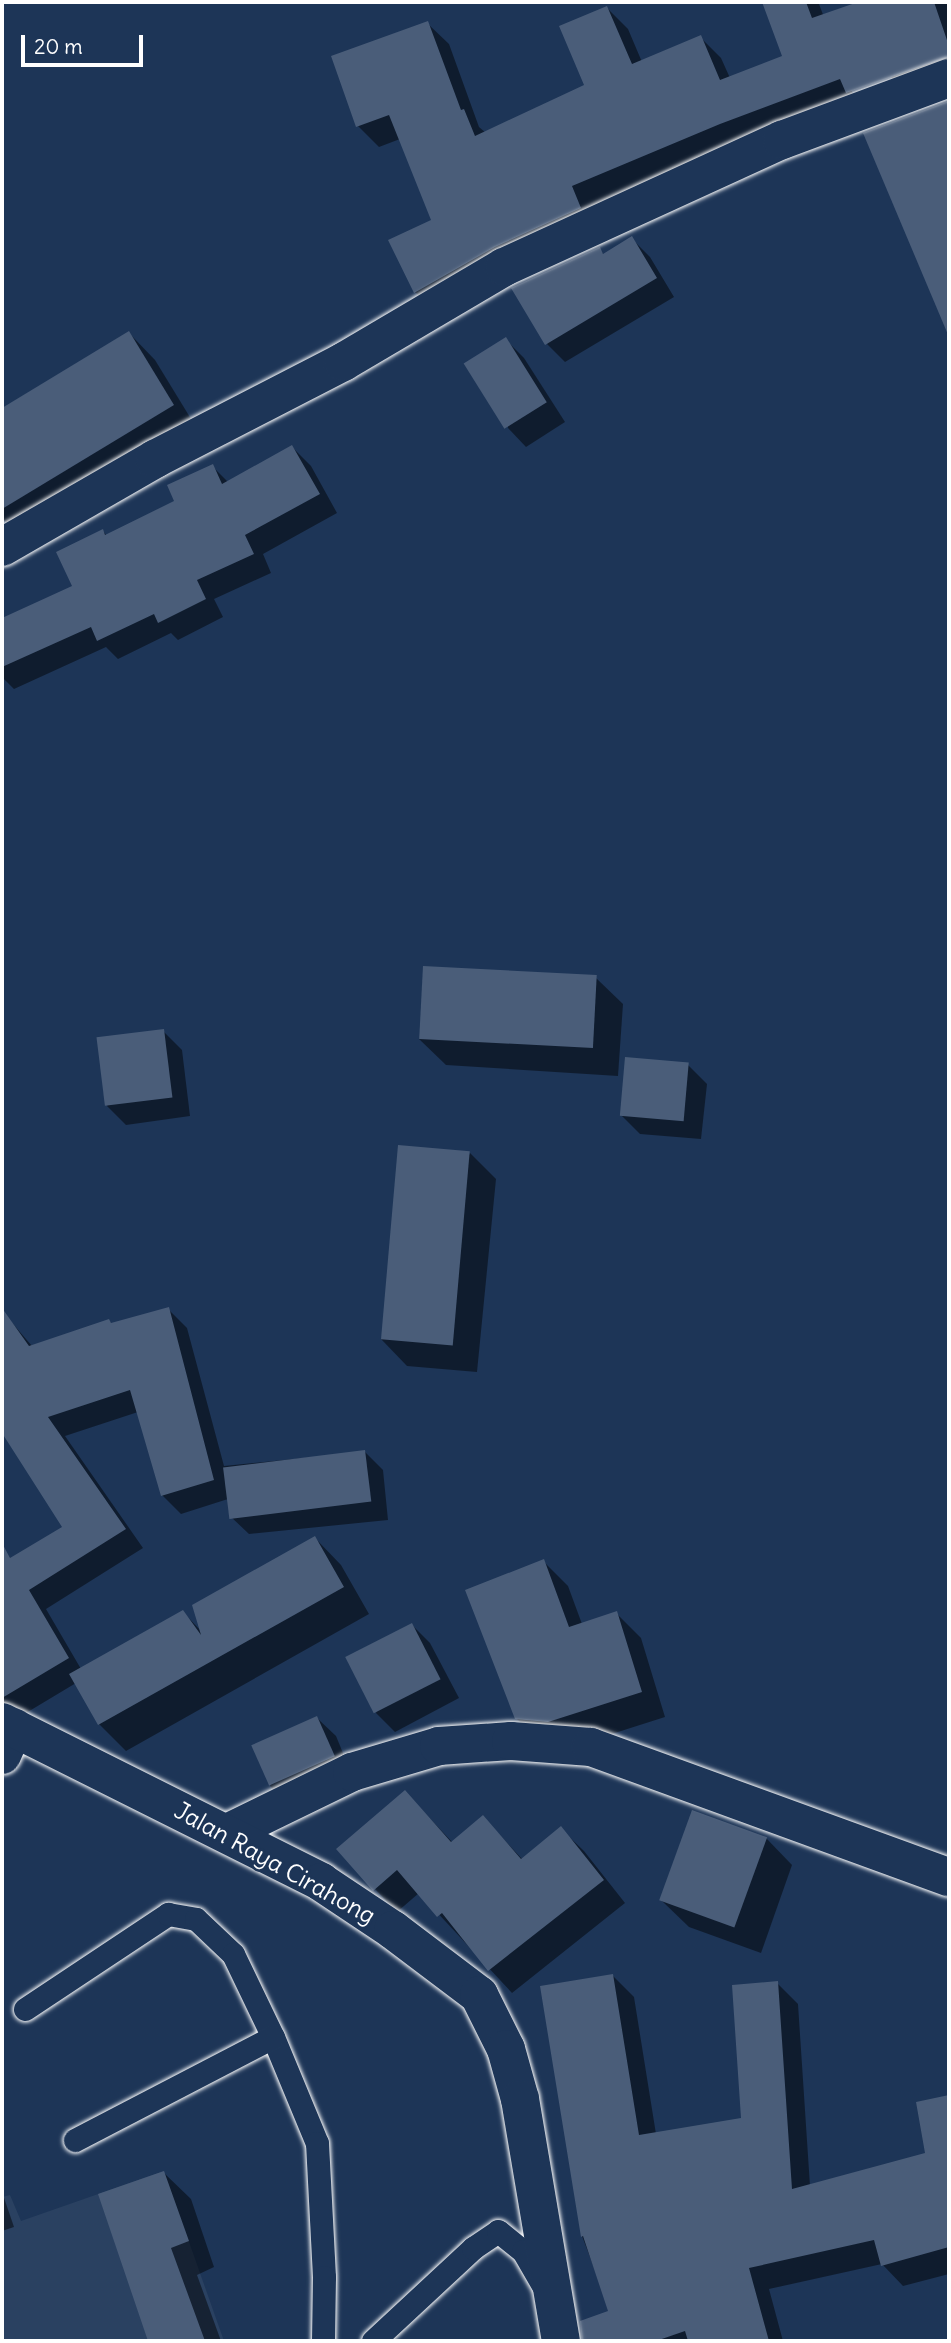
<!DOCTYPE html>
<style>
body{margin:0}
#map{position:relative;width:951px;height:2343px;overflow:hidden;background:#1d3557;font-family:Delius,sans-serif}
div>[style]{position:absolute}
.built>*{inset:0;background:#2a4161}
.shadow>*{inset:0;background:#0007}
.building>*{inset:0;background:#4a5d79;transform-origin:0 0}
.roads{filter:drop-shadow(0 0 2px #fff) drop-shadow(0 0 2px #fff)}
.service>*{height:23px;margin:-11.5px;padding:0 11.5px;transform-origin:11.5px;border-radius:11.5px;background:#1d3557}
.minor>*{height:38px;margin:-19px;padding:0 19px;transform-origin:19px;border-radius:19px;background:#1d3557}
.tertiary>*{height:38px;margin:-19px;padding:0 19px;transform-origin:19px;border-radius:19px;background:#1d3557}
span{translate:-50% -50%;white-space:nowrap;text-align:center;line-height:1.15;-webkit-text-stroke:5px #1d3557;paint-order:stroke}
.street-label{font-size:24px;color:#fff}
.frame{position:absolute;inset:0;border:4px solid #fff;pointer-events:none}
.scale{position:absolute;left:21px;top:35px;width:122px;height:32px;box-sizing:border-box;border:4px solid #fff;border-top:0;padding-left:9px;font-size:21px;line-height:24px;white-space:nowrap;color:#fff;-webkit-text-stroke:5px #1d3557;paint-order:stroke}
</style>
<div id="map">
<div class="built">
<i style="clip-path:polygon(164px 2171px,224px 2341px,2px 2341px,2px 2197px,10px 2195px,21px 2221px)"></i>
</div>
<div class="shadow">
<i style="clip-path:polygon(764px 2px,819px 4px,856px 102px,437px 313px,415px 292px,433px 221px,400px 139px,379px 147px,358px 126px,427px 23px,449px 44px,479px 127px,486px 133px,586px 86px,607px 8px,628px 29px,642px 62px,700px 37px,721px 58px,730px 78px,784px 57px)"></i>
<i style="clip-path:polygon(868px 2px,949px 2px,949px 92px,916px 103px,890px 76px)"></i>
<i style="clip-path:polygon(949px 103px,949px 309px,932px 292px,902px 120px)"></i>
<i style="clip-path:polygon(632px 239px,650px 257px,674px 297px,565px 362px,547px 344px,599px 249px,604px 255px)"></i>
<i style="clip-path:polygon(129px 333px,155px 360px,199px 432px,23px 539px,2px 518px,2px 410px)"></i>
<i style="clip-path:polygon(505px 339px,524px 358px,565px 422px,526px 447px,508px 428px)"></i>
<i style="clip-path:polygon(292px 447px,311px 466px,337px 513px,263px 554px,271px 573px,214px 599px,223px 617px,178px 640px,171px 633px,118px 659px,106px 647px,14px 689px,2px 677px,2px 620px,74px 587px,103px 531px,107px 536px,177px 502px,212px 466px,228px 482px)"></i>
<i style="clip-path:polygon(596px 978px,623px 1004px,618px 1076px,446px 1065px,419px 1039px)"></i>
<i style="clip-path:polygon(163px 1031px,182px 1050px,190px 1116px,126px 1125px,107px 1106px)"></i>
<i style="clip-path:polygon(688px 1065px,707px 1084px,701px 1139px,640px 1134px,621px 1115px)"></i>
<i style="clip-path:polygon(470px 1153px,496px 1179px,477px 1372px,407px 1366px,381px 1339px)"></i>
<i style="clip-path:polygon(168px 1309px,187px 1328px,224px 1466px,365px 1452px,383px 1470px,388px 1520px,249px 1534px,230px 1516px,228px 1499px,181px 1514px,162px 1495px,138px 1412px,65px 1436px,143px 1548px,46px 1609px,81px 1669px,183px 1612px,201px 1631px,315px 1538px,341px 1565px,369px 1614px,126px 1751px,99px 1724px,76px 1683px,6px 1725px,2px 1720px,2px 1565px,65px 1527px,2px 1430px,2px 1321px,7px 1317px,32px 1346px,109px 1321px,113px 1325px)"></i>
<i style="clip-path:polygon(543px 1561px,568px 1586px,582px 1624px,616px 1613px,641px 1638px,665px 1717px,574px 1746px,541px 1743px,516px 1718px)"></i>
<i style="clip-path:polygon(412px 1625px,430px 1643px,459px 1698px,395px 1732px,376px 1713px)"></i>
<i style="clip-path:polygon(317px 1718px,336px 1736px,352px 1775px,289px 1804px,270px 1786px)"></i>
<i style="clip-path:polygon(405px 1792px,453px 1843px,483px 1817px,523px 1860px,561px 1829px,584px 1851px,625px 1903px,512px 1993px,419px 1893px,397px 1912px,375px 1889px)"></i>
<i style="clip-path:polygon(766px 1838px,792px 1865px,761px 1953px,689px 1927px,662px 1901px)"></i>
<i style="clip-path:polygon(613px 1976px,634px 1997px,656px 2134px,743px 2120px,777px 1983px,798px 2004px,810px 2186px,927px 2154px,918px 2103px,949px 2097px,949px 2274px,903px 2286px,882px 2264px,769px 2289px,783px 2341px,583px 2341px,582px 2322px,611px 2312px,582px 2236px)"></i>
<i style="clip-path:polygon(164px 2173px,191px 2199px,214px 2267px,197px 2275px,221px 2341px,149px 2341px,100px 2195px)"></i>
<i style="clip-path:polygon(2px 2192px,14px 2227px,2px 2231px)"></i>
</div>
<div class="building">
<i style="clip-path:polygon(762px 2px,806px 2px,812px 18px,858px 2px,934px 2px,949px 46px,949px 57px,846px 93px,840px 79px,720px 124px,572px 186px,581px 208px,495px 247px,414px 293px,388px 240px,431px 220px,389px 115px,356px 127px,331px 56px,428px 21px,461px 110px,464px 109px,475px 136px,584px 85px,559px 26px,607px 6px,632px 64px,701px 35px,720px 80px,782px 56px)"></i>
<i style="clip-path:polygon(949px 101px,949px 337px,863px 133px)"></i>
<i style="clip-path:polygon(632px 236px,657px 278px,545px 345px,511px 288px,600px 247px,603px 254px)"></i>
<i style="clip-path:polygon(129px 331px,174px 405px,2px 509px,2px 408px)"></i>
<i style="left:506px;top:337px;width:77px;height:50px;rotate:58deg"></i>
<i style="clip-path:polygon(292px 445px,320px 494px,245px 535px,254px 554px,197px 580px,206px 599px,158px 623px,154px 614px,97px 641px,91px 627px,2px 667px,2px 618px,72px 586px,56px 552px,103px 529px,105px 535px,174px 501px,167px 485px,213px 464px,222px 484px)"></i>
<i style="left:423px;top:966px;width:174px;height:73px;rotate:3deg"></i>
<i style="left:164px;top:1029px;width:69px;height:68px;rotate:83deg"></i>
<i style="left:625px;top:1057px;width:64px;height:59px;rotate:5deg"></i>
<i style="left:398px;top:1145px;width:72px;height:195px;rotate:5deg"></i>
<i style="clip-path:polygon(169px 1307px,214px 1480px,161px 1496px,130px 1390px,48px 1417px,126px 1529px,29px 1590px,69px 1658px,2px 1698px,2px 1543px,10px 1558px,62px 1527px,2px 1433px,2px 1308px,29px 1346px,109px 1319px,111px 1323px)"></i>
<i style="left:365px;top:1450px;width:52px;height:143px;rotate:83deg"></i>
<i style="clip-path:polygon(315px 1536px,344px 1587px,98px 1725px,69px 1674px,183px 1610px,201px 1635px,192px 1605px)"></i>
<i style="clip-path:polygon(544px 1559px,569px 1627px,617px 1611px,642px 1692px,548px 1722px,515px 1719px,465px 1590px)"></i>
<i style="left:412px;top:1623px;width:63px;height:75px;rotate:63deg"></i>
<i style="left:317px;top:1716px;width:44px;height:72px;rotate:66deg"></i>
<i style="clip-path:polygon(405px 1790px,451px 1842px,483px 1815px,521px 1859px,561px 1826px,604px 1880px,488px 1971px,442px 1913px,437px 1917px,397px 1870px,373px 1891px,336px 1849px)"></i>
<i style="left:692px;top:1810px;width:80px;height:96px;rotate:20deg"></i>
<i style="clip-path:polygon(613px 1974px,639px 2135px,741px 2118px,732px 1985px,778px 1981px,792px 2189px,925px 2153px,916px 2102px,949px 2095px,949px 2247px,881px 2266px,874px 2240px,749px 2268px,769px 2341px,688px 2341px,685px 2331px,656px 2341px,582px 2341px,580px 2321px,608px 2311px,583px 2236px,581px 2237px,540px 1986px)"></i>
<i style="clip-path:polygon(164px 2171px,189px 2241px,171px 2248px,205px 2341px,148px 2341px,98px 2194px)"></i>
</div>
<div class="roads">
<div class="service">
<i style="left:25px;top:2009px;width:172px;rotate:-33.6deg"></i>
<i style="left:168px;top:1914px;width:28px;rotate:10deg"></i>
<i style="left:196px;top:1919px;width:51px;rotate:43.4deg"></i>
<i style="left:233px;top:1954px;width:92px;rotate:64.3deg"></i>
<i style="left:273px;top:2037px;width:115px;rotate:67.5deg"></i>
<i style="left:317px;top:2143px;width:134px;rotate:87deg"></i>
<i style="left:324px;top:2277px;width:64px;rotate:90.9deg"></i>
<i style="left:75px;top:2140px;width:223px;rotate:-27.5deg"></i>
<i style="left:373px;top:2341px;width:137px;rotate:-42.9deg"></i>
<i style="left:473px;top:2248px;width:30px;rotate:-34deg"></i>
<i style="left:498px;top:2231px;width:32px;rotate:39deg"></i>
<i style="left:523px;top:2251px;width:39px;rotate:60deg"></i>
</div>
<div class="minor">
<i style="left:2px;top:547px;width:177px;rotate:-29.9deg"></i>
<i style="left:155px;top:459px;width:212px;rotate:-27.3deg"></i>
<i style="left:343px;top:362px;width:187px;rotate:-30.5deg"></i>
<i style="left:504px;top:267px;width:306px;rotate:-24.6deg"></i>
<i style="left:782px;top:140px;width:178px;rotate:-20.4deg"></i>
<i style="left:2px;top:1755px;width:30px;rotate:-66deg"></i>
<i style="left:227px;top:1833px;width:139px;rotate:-26deg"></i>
<i style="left:352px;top:1772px;width:91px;rotate:-16.6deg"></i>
<i style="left:439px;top:1746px;width:72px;rotate:-4deg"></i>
<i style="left:511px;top:1741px;width:80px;rotate:4.3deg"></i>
<i style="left:591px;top:1747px;width:381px;rotate:20deg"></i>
</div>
<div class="tertiary">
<i style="left:2px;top:1722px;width:357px;rotate:26.6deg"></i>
<i style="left:321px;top:1882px;width:87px;rotate:33.7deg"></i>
<i style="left:393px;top:1930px;width:108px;rotate:37.1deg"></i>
<i style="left:479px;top:1995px;width:60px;rotate:63.4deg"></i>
<i style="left:506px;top:2049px;width:52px;rotate:74.4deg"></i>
<i style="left:520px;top:2099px;width:245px;rotate:80.4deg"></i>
</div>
</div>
<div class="street-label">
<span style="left:275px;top:1863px;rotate:29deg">Jalan Raya Cirahong</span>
</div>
<div class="frame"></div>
<div class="scale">20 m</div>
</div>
